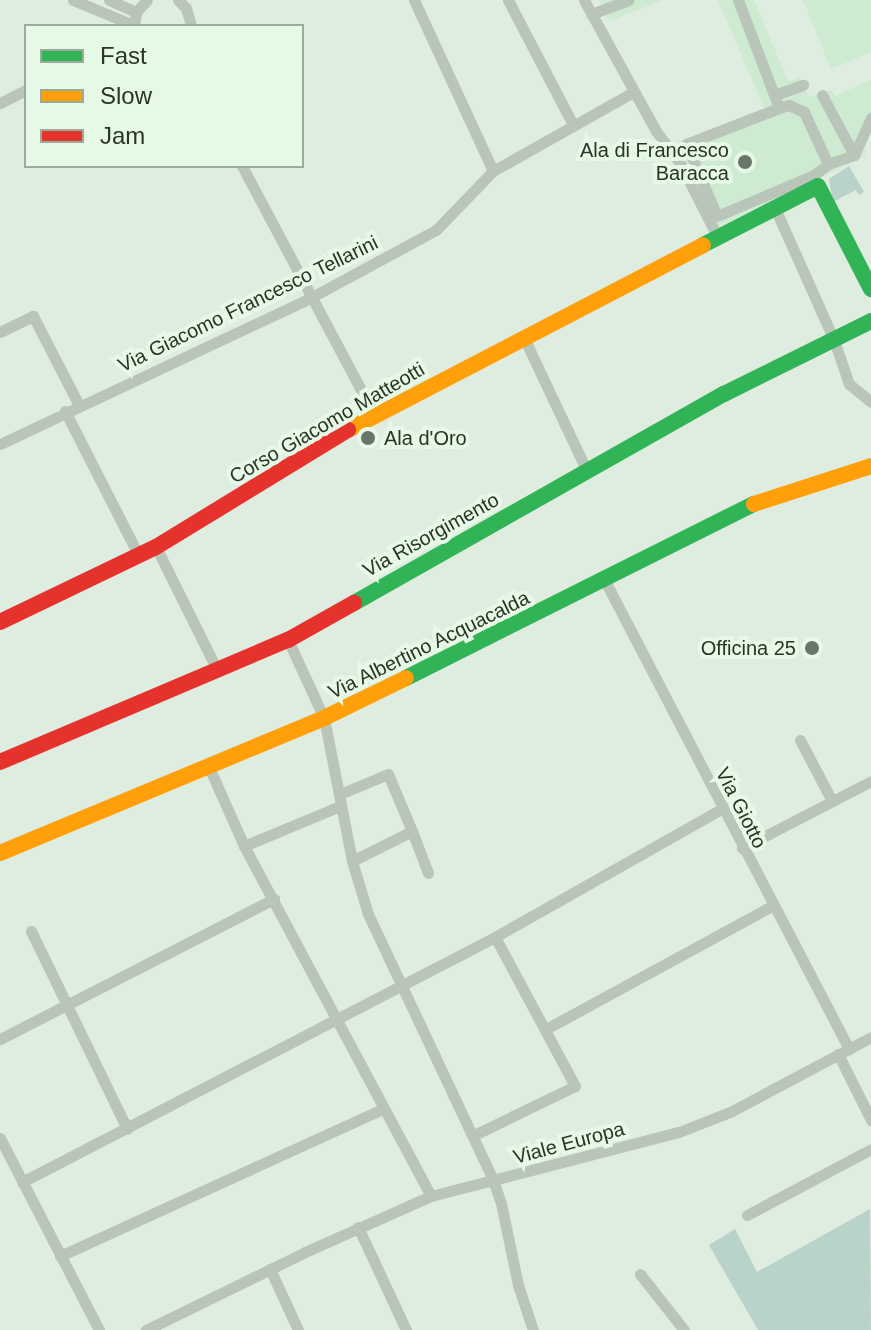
<!DOCTYPE html>
<style>
body{margin:0}
#map{position:relative;width:871px;height:1330px;overflow:hidden;background:#dfece0;font-family:Helvetica,sans-serif}
div>[style]{position:absolute}
.green>*{inset:0;background:#b9d3cb}
.plaza>*{inset:0;background:#ceead1}
.street>*{height:11px;margin:-5.5px;padding:0 5.5px;transform-origin:5.5px;border-radius:5.5px;background:#b9c5b8}
.fast>*{height:16px;margin:-8px;padding:0 8px;transform-origin:8px;border-radius:8px;background:#30b455}
.slow>*{height:16px;margin:-8px;padding:0 8px;transform-origin:8px;border-radius:8px;background:#ff9f0a}
.jam>*{height:16px;margin:-8px;padding:0 8px;transform-origin:8px;border-radius:8px;background:#e5322d}
.dots>*{width:22px;height:22px;translate:-50% -50%;box-sizing:border-box;border:4px solid #e6f9e7;border-radius:50%}
span{translate:-50% -50%;white-space:nowrap;text-align:center;line-height:1.15;-webkit-text-stroke:8px #e6f9e7;paint-order:stroke}
.poi-label{font-size:20px;color:#293527}
.right{translate:-100% -50%;text-align:right}
.left{translate:0 -50%;text-align:left}
.street-label{font-size:20px;color:#293527}
.legend{position:absolute;left:24px;top:24px;width:280px;height:144px;box-sizing:border-box;background:#e6f9e7;border:2px solid #9aab9a;margin:0;padding:10px 14px;list-style:none;font-size:24px;color:#293527}
.legend li{display:flex;align-items:center;gap:16px;height:40px}
.legend b{width:40px;border:2px solid #9aab9a}
</style>
<div id="map">
<div class="green">
<i style="clip-path:polygon(849px 166px,864px 192px,859px 195px,856px 190px,833px 202px,829px 179px)"></i>
<i style="clip-path:polygon(870px 1209px,871px 1330px,758px 1330px,709px 1245px,735px 1229px,757px 1272px)"></i>
</div>
<div class="plaza">
<i style="clip-path:polygon(599px 0,664px 0,609px 21px)"></i>
<i style="clip-path:polygon(718px 0,754px 0,788px 81px,800px 77px,808px 97px,832px 90px,835px 96px,871px 80px,871px 132px,866px 141px,865px 156px,718px 226px,680px 147px,671px 145px,764px 108px)"></i>
<i style="clip-path:polygon(803px 0,871px 0,871px 52px,831px 69px)"></i>
</div>
<div class="street">
<i style="left:73px;top:0;width:65px;rotate:22.6deg"></i>
<i style="left:109px;top:0;width:30px;rotate:24deg"></i>
<i style="left:178px;top:0;width:11px;rotate:45deg"></i>
<i style="left:186px;top:8px;width:19px;rotate:74deg"></i>
<i style="left:414px;top:0;width:188px;rotate:65.2deg"></i>
<i style="left:508px;top:0;width:141px;rotate:62.5deg"></i>
<i style="left:584px;top:0;width:149px;rotate:61.2deg"></i>
<i style="left:656px;top:131px;width:38px;rotate:53deg"></i>
<i style="left:679px;top:161px;width:84px;rotate:63.1deg"></i>
<i style="left:738px;top:0;width:116px;rotate:69.2deg"></i>
<i style="left:779px;top:108px;width:10px;rotate:-17deg"></i>
<i style="left:789px;top:105px;width:17px;rotate:25deg"></i>
<i style="left:804px;top:112px;width:57px;rotate:65.2deg"></i>
<i style="left:828px;top:164px;width:28px;rotate:-19deg"></i>
<i style="left:854px;top:155px;width:41px;rotate:-65.3deg"></i>
<i style="left:591px;top:14px;width:40px;rotate:-20.2deg"></i>
<i style="left:134px;top:26px;width:14px;rotate:-82deg"></i>
<i style="left:136px;top:12px;width:16px;rotate:-47deg"></i>
<i style="left:775px;top:95px;width:30px;rotate:-20deg"></i>
<i style="left:822px;top:95px;width:68px;rotate:61.9deg"></i>
<i style="left:0;top:103px;width:29px;rotate:-27deg"></i>
<i style="left:779px;top:108px;width:100px;rotate:158.8deg"></i>
<i style="left:686px;top:144px;width:78px;rotate:66.7deg"></i>
<i style="left:717px;top:216px;width:105px;rotate:-22.9deg"></i>
<i style="left:814px;top:175px;width:18px;rotate:-38deg"></i>
<i style="left:242px;top:166px;width:281px;rotate:62deg"></i>
<i style="left:774px;top:206px;width:147px;rotate:65.9deg"></i>
<i style="left:834px;top:340px;width:46px;rotate:71.2deg"></i>
<i style="left:849px;top:384px;width:28px;rotate:39deg"></i>
<i style="left:0;top:332px;width:37px;rotate:-26deg"></i>
<i style="left:33px;top:316px;width:100px;rotate:62.7deg"></i>
<i style="left:524px;top:338px;width:147px;rotate:64.7deg"></i>
<i style="left:65px;top:411px;width:163px;rotate:63deg"></i>
<i style="left:0;top:444px;width:343px;rotate:-25.2deg"></i>
<i style="left:310px;top:298px;width:143px;rotate:-28.4deg"></i>
<i style="left:436px;top:230px;width:82px;rotate:-46deg"></i>
<i style="left:493px;top:171px;width:161px;rotate:-29.4deg"></i>
<i style="left:156px;top:547px;width:135px;rotate:63.6deg"></i>
<i style="left:605px;top:581px;width:528px;rotate:62.46deg"></i>
<i style="left:288px;top:640px;width:86px;rotate:65.2deg"></i>
<i style="left:324px;top:718px;width:146px;rotate:78.9deg"></i>
<i style="left:352px;top:861px;width:55px;rotate:73.2deg"></i>
<i style="left:368px;top:914px;width:294px;rotate:64.8deg"></i>
<i style="left:493px;top:1180px;width:24px;rotate:71deg"></i>
<i style="left:501px;top:1203px;width:84px;rotate:78.3deg"></i>
<i style="left:518px;top:1285px;width:47px;rotate:71.6deg"></i>
<i style="left:800px;top:740px;width:69px;rotate:62.3deg"></i>
<i style="left:208px;top:765px;width:89px;rotate:66deg"></i>
<i style="left:244px;top:846px;width:397px;rotate:61.9deg"></i>
<i style="left:340px;top:794px;width:52px;rotate:-22.6deg"></i>
<i style="left:388px;top:774px;width:62px;rotate:67.2deg"></i>
<i style="left:412px;top:831px;width:67px;rotate:153.4deg"></i>
<i style="left:412px;top:831px;width:45px;rotate:69.1deg"></i>
<i style="left:244px;top:846px;width:104px;rotate:-22.6deg"></i>
<i style="left:742px;top:848px;width:145px;rotate:-27.4deg"></i>
<i style="left:31px;top:931px;width:220px;rotate:64.1deg"></i>
<i style="left:546px;top:1029px;width:257px;rotate:-28.6deg"></i>
<i style="left:0;top:1039px;width:308px;rotate:-27.1deg"></i>
<i style="left:838px;top:1054px;width:74px;rotate:63.4deg"></i>
<i style="left:474px;top:1135px;width:112px;rotate:-25.9deg"></i>
<i style="left:575px;top:1086px;width:169px;rotate:-118.2deg"></i>
<i style="left:0;top:1138px;width:216px;rotate:62.7deg"></i>
<i style="left:22px;top:1182px;width:533px;rotate:-27.38deg"></i>
<i style="left:495px;top:937px;width:260px;rotate:-29.5deg"></i>
<i style="left:747px;top:1215px;width:140px;rotate:-28deg"></i>
<i style="left:358px;top:1227px;width:114px;rotate:65deg"></i>
<i style="left:60px;top:1256px;width:355px;rotate:-24.5deg"></i>
<i style="left:270px;top:1269px;width:67px;rotate:65.3deg"></i>
<i style="left:640px;top:1274px;width:71px;rotate:51.8deg"></i>
<i style="left:146px;top:1330px;width:177px;rotate:-26.1deg"></i>
<i style="left:305px;top:1252px;width:138px;rotate:-24deg"></i>
<i style="left:431px;top:1196px;width:256px;rotate:-14.5deg"></i>
<i style="left:679px;top:1132px;width:57px;rotate:-21.6deg"></i>
<i style="left:732px;top:1111px;width:157px;rotate:-28deg"></i>
</div>
<div class="fast">
<i style="left:703px;top:245px;width:129px;rotate:-27.2deg"></i>
<i style="left:818px;top:186px;width:116px;rotate:62.8deg"></i>
<i style="left:354px;top:603px;width:425px;rotate:-29.5deg"></i>
<i style="left:724px;top:394px;width:164px;rotate:-26.4deg"></i>
<i style="left:406px;top:678px;width:389px;rotate:-26.6deg"></i>
</div>
<div class="slow">
<i style="left:348px;top:430px;width:400px;rotate:-27.5deg"></i>
<i style="left:754px;top:504px;width:123px;rotate:-18deg"></i>
<i style="left:0;top:853px;width:351px;rotate:-22.6deg"></i>
<i style="left:324px;top:718px;width:91px;rotate:-26deg"></i>
</div>
<div class="jam">
<i style="left:0;top:622px;width:173px;rotate:-25.7deg"></i>
<i style="left:156px;top:547px;width:225px;rotate:-31.4deg"></i>
<i style="left:0;top:762px;width:313px;rotate:-23deg"></i>
<i style="left:288px;top:640px;width:76px;rotate:-29.3deg"></i>
</div>
<div class="dots">
<i style="left:745px;top:162px;background:#697568"></i>
<i style="left:368px;top:438px;background:#697568"></i>
<i style="left:812px;top:648px;background:#697568"></i>
</div>
<div class="poi-label">
<span class="right" style="left:729px;top:162px">Ala di Francesco<br>Baracca</span>
<span class="left" style="left:384px;top:438px">Ala d'Oro</span>
<span class="right" style="left:796px;top:648px">Officina 25</span>
</div>
<div class="street-label">
<span style="left:248px;top:304px;rotate:-26deg">Via Giacomo Francesco Tellarini</span>
<span style="left:327px;top:423px;rotate:-30deg">Corso Giacomo Matteotti</span>
<span style="left:431px;top:535px;rotate:-29deg">Via Risorgimento</span>
<span style="left:429px;top:645px;rotate:-26deg">Via Albertino Acquacalda</span>
<span style="left:741px;top:808px;rotate:63deg">Via Giotto</span>
<span style="left:569px;top:1143px;rotate:-15deg">Viale Europa</span>
</div>
<ul class="legend">
<li><b style="height:10px;background:#30b455"></b>Fast</li>
<li><b style="height:10px;background:#ff9f0a"></b>Slow</li>
<li><b style="height:10px;background:#e5322d"></b>Jam</li>
</ul>
</div>
